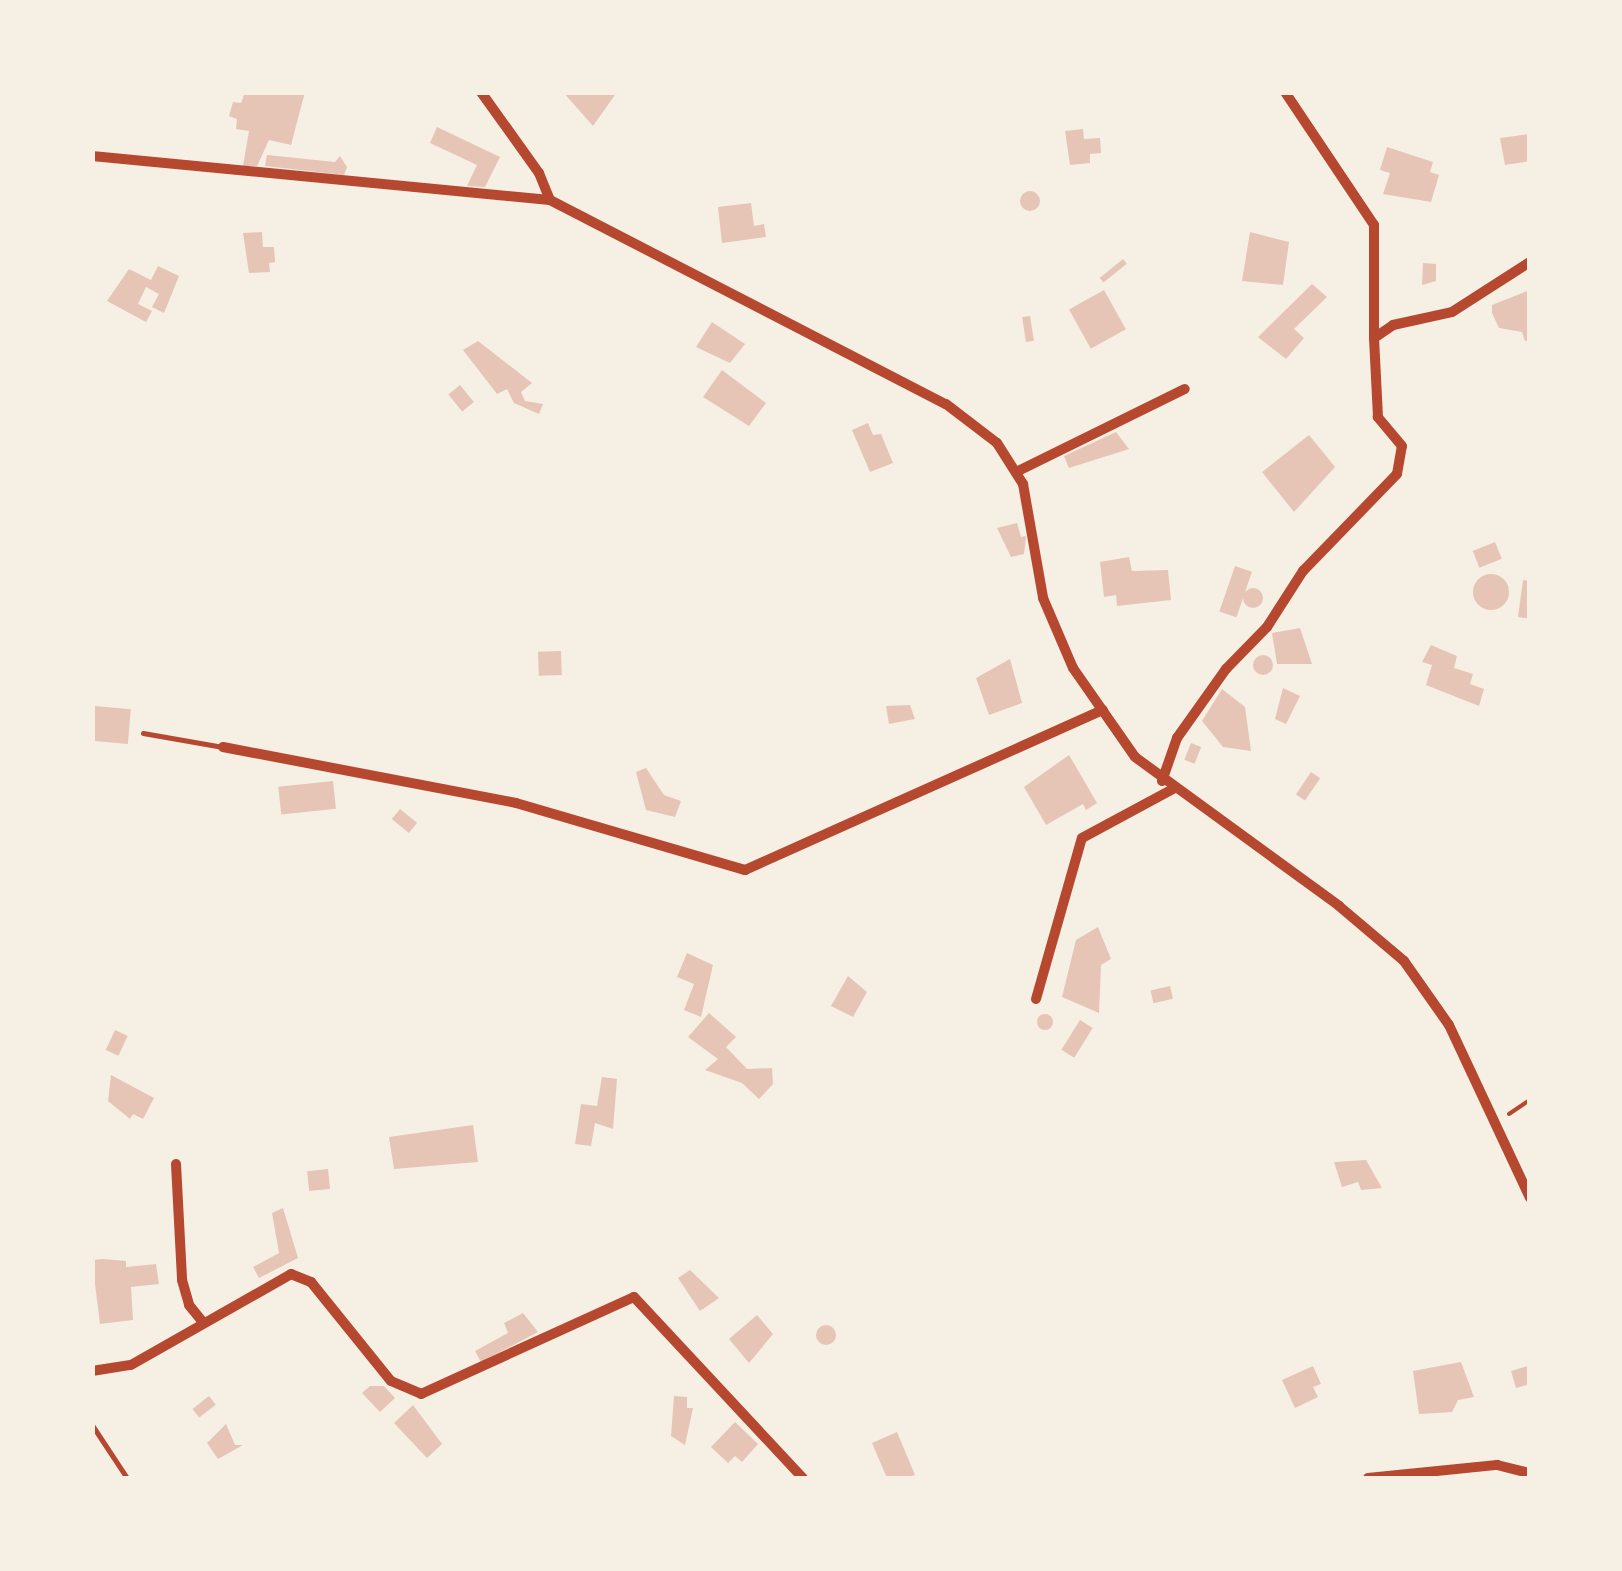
<!DOCTYPE html>
<style>
body{margin:0}
#map{position:relative;width:1622px;height:1571px;overflow:hidden;background:#f6efe4;font-family:"Source Sans 3",sans-serif}
div>[style]{position:absolute}
.building>*{inset:0;background:#e6c5b7;transform-origin:0 0}
.round{border-radius:50%}
.path>*{height:4px;margin:-2px;padding:0 2px;transform-origin:2px;border-radius:2px;background:#b5482f}
.service>*{height:5px;margin:-2.5px;padding:0 2.5px;transform-origin:2.5px;border-radius:2.5px;background:#b5482f}
.minor>*{height:10px;margin:-5px;padding:0 5px;transform-origin:5px;border-radius:5px;background:#b5482f}
span{translate:-50% -50%;white-space:nowrap;text-align:center;line-height:1.15;-webkit-text-stroke:9px #f6efe4;paint-order:stroke}
.frame{position:absolute;inset:0;border:95px solid #f6efe4;pointer-events:none}
</style>
<div id="map">
<div class="building">
<i style="clip-path:polygon(245px 92px,305px 92px,291px 145px,269px 140px,257px 166px,243px 166px,249px 131px,236px 129px,237px 119px,229px 116px,233px 102px,241px 103px)"></i>
<i style="clip-path:polygon(563px 92px,617px 92px,593px 126px)"></i>
<i style="clip-path:polygon(437px 127px,500px 157px,485px 187px,467px 186px,477px 165px,430px 143px)"></i>
<i style="clip-path:polygon(1083px 129px,1084px 139px,1100px 138px,1101px 153px,1090px 154px,1090px 163px,1070px 165px,1065px 131px)"></i>
<i style="clip-path:polygon(1530px 134px,1530px 161px,1505px 165px,1500px 138px)"></i>
<i style="clip-path:polygon(1387px 147px,1433px 162px,1430px 172px,1439px 175px,1431px 202px,1383px 194px,1390px 173px,1380px 170px)"></i>
<i style="clip-path:polygon(267px 155px,335px 162px,340px 156px,347px 167px,344px 175px,265px 166px)"></i>
<i class="round" style="left:1020px;top:191px;width:20px;height:20px"></i>
<i style="clip-path:polygon(751px 203px,754px 226px,764px 224px,766px 237px,722px 243px,718px 207px)"></i>
<i style="clip-path:polygon(262px 232px,263px 247px,274px 247px,275px 262px,269px 263px,270px 272px,249px 273px,243px 233px)"></i>
<i style="clip-path:polygon(1250px 232px,1289px 242px,1283px 285px,1242px 281px)"></i>
<i style="left:1123px;top:259px;width:6px;height:30px;rotate:51deg"></i>
<i style="clip-path:polygon(1423px 263px,1436px 264px,1436px 281px,1422px 285px)"></i>
<i style="clip-path:polygon(158px 266px,179px 276px,164px 313px,152px 307px,159px 294px,146px 287px,138px 304px,152px 311px,146px 322px,107px 301px,129px 269px,151px 280px)"></i>
<i style="clip-path:polygon(1312px 284px,1327px 297px,1294px 329px,1304px 338px,1286px 359px,1258px 337px)"></i>
<i style="left:1104px;top:290px;width:45px;height:40px;rotate:61deg"></i>
<i style="clip-path:polygon(1527px 291px,1530px 340px,1525px 341px,1522px 332px,1499px 328px,1492px 313px,1492px 305px)"></i>
<i style="left:1030px;top:316px;width:25px;height:8px;rotate:81deg"></i>
<i style="clip-path:polygon(712px 322px,745px 344px,730px 363px,696px 347px)"></i>
<i style="clip-path:polygon(478px 341px,532px 383px,521px 392px,525px 401px,543px 404px,539px 414px,514px 403px,507px 389px,497px 394px,463px 350px)"></i>
<i style="clip-path:polygon(722px 370px,766px 403px,749px 426px,703px 397px)"></i>
<i style="left:460px;top:385px;width:22px;height:15px;rotate:51deg"></i>
<i style="clip-path:polygon(868px 423px,873px 435px,881px 434px,893px 463px,870px 472px,852px 430px)"></i>
<i style="clip-path:polygon(1116px 432px,1129px 449px,1069px 468px,1064px 456px)"></i>
<i style="clip-path:polygon(1309px 435px,1335px 467px,1294px 512px,1262px 472px)"></i>
<i style="clip-path:polygon(1017px 523px,1021px 537px,1026px 536px,1024px 554px,1011px 557px,997px 528px)"></i>
<i style="left:1495px;top:542px;width:18px;height:24px;rotate:68deg"></i>
<i style="clip-path:polygon(1129px 557px,1132px 571px,1168px 570px,1171px 600px,1117px 606px,1116px 595px,1104px 597px,1100px 562px)"></i>
<i style="left:1235px;top:566px;width:18px;height:48px;rotate:19deg"></i>
<i class="round" style="left:1473px;top:574px;width:36px;height:36px"></i>
<i style="clip-path:polygon(1523px 580px,1530px 581px,1530px 619px,1518px 617px)"></i>
<i class="round" style="left:1243px;top:588px;width:20px;height:20px"></i>
<i style="clip-path:polygon(1300px 628px,1312px 664px,1277px 664px,1272px 633px)"></i>
<i style="clip-path:polygon(1431px 645px,1457px 656px,1454px 668px,1473px 674px,1470px 684px,1484px 689px,1479px 706px,1426px 685px,1432px 665px,1422px 662px)"></i>
<i style="left:561px;top:651px;width:24px;height:23px;rotate:88deg"></i>
<i class="round" style="left:1253px;top:655px;width:20px;height:20px"></i>
<i style="clip-path:polygon(1010px 659px,1022px 703px,989px 715px,976px 678px)"></i>
<i style="clip-path:polygon(1283px 688px,1300px 696px,1286px 724px,1275px 719px)"></i>
<i style="clip-path:polygon(1222px 689px,1245px 707px,1251px 751px,1223px 747px,1202px 721px)"></i>
<i style="clip-path:polygon(910px 705px,915px 719px,889px 724px,886px 706px)"></i>
<i style="left:95px;top:706px;width:36px;height:35px;rotate:5deg"></i>
<i style="left:1191px;top:743px;width:11px;height:18px;rotate:22deg"></i>
<i style="clip-path:polygon(1069px 755px,1097px 803px,1086px 810px,1083px 804px,1046px 825px,1024px 787px)"></i>
<i style="clip-path:polygon(646px 768px,664px 795px,681px 801px,675px 817px,646px 810px,636px 772px)"></i>
<i style="left:1311px;top:772px;width:11px;height:27px;rotate:34deg"></i>
<i style="left:333px;top:781px;width:28px;height:55px;rotate:84deg"></i>
<i style="left:400px;top:809px;width:22px;height:13px;rotate:39deg"></i>
<i style="clip-path:polygon(1098px 927px,1111px 959px,1101px 965px,1099px 1013px,1062px 997px,1076px 940px)"></i>
<i style="clip-path:polygon(687px 953px,713px 965px,701px 1017px,684px 1010px,694px 984px,677px 977px)"></i>
<i style="clip-path:polygon(848px 976px,867px 992px,853px 1017px,831px 1006px)"></i>
<i style="left:1170px;top:986px;width:13px;height:20px;rotate:77deg"></i>
<i style="clip-path:polygon(709px 1013px,736px 1037px,726px 1047px,747px 1069px,772px 1068px,773px 1084px,759px 1099px,742px 1083px,705px 1070px,718px 1059px,688px 1037px)"></i>
<i class="round" style="left:1037px;top:1014px;width:16px;height:16px"></i>
<i style="left:1080px;top:1020px;width:15px;height:35px;rotate:32deg"></i>
<i style="left:115px;top:1030px;width:14px;height:22px;rotate:25deg"></i>
<i style="clip-path:polygon(111px 1075px,154px 1098px,143px 1119px,133px 1114px,130px 1119px,108px 1101px)"></i>
<i style="clip-path:polygon(602px 1077px,617px 1079px,613px 1129px,595px 1123px,591px 1146px,575px 1144px,581px 1104px,597px 1106px)"></i>
<i style="clip-path:polygon(473px 1125px,478px 1162px,394px 1169px,389px 1137px)"></i>
<i style="clip-path:polygon(1366px 1160px,1382px 1188px,1361px 1190px,1358px 1182px,1342px 1187px,1334px 1162px)"></i>
<i style="left:328px;top:1169px;width:20px;height:21px;rotate:84deg"></i>
<i style="clip-path:polygon(283px 1208px,298px 1258px,259px 1278px,253px 1267px,279px 1253px,272px 1213px)"></i>
<i style="clip-path:polygon(103px 1259px,126px 1261px,126px 1267px,156px 1264px,159px 1284px,131px 1287px,133px 1320px,100px 1324px,92px 1260px)"></i>
<i style="clip-path:polygon(690px 1270px,719px 1298px,700px 1311px,678px 1278px)"></i>
<i style="clip-path:polygon(523px 1313px,538px 1332px,481px 1362px,475px 1351px,508px 1333px,504px 1323px)"></i>
<i style="clip-path:polygon(757px 1315px,773px 1334px,749px 1363px,729px 1339px)"></i>
<i class="round" style="left:816px;top:1325px;width:20px;height:20px"></i>
<i style="clip-path:polygon(1461px 1362px,1474px 1397px,1458px 1400px,1452px 1412px,1419px 1414px,1413px 1371px)"></i>
<i style="clip-path:polygon(1313px 1366px,1321px 1384px,1313px 1387px,1318px 1397px,1295px 1408px,1282px 1380px)"></i>
<i style="clip-path:polygon(1528px 1366px,1530px 1384px,1516px 1388px,1511px 1371px)"></i>
<i style="clip-path:polygon(370px 1386px,384px 1386px,395px 1398px,380px 1412px,362px 1393px)"></i>
<i style="left:209px;top:1396px;width:11px;height:21px;rotate:52deg"></i>
<i style="clip-path:polygon(674px 1396px,687px 1397px,687px 1408px,693px 1408px,685px 1445px,671px 1436px)"></i>
<i style="clip-path:polygon(413px 1405px,442px 1444px,427px 1458px,394px 1423px)"></i>
<i style="clip-path:polygon(735px 1422px,758px 1444px,742px 1462px,735px 1456px,728px 1463px,711px 1447px)"></i>
<i style="clip-path:polygon(226px 1424px,235px 1445px,243px 1445px,218px 1459px,207px 1443px)"></i>
<i style="clip-path:polygon(897px 1432px,915px 1475px,907px 1478px,887px 1478px,872px 1443px)"></i>
</div>
<div class="path">
<i style="left:1509px;top:1114px;width:25px;rotate:-34deg"></i>
</div>
<div class="service">
<i style="left:143px;top:733px;width:81px;rotate:9.9deg"></i>
<i style="left:92px;top:1425px;width:64px;rotate:56.6deg"></i>
</div>
<div class="minor">
<i style="left:481px;top:92px;width:100px;rotate:54.4deg"></i>
<i style="left:539px;top:173px;width:29px;rotate:68deg"></i>
<i style="left:1285px;top:92px;width:160px;rotate:56.2deg"></i>
<i style="left:1374px;top:225px;width:113px;rotate:90deg"></i>
<i style="left:92px;top:156px;width:460px;rotate:5.5deg"></i>
<i style="left:550px;top:200px;width:445px;rotate:27.3deg"></i>
<i style="left:946px;top:404px;width:64px;rotate:37.4deg"></i>
<i style="left:997px;top:443px;width:49px;rotate:57.6deg"></i>
<i style="left:1023px;top:484px;width:116px;rotate:80deg"></i>
<i style="left:1043px;top:598px;width:76px;rotate:66.8deg"></i>
<i style="left:1073px;top:668px;width:108px;rotate:55.1deg"></i>
<i style="left:1135px;top:757px;width:253px;rotate:36.1deg"></i>
<i style="left:1339px;top:906px;width:85px;rotate:40.2deg"></i>
<i style="left:1404px;top:961px;width:78px;rotate:54.9deg"></i>
<i style="left:1449px;top:1025px;width:191px;rotate:64.9deg"></i>
<i style="left:1016px;top:472px;width:188px;rotate:-26.2deg"></i>
<i style="left:223px;top:747px;width:298px;rotate:10.8deg"></i>
<i style="left:516px;top:803px;width:239px;rotate:16.3deg"></i>
<i style="left:745px;top:870px;width:392px;rotate:-24.1deg"></i>
<i style="left:1162px;top:781px;width:46px;rotate:-70.8deg"></i>
<i style="left:1177px;top:738px;width:85px;rotate:-54.6deg"></i>
<i style="left:1226px;top:669px;width:59px;rotate:-45.7deg"></i>
<i style="left:1267px;top:627px;width:67px;rotate:-57.3deg"></i>
<i style="left:1303px;top:571px;width:135px;rotate:-45.9deg"></i>
<i style="left:1397px;top:474px;width:28px;rotate:-80deg"></i>
<i style="left:1402px;top:446px;width:38px;rotate:-130deg"></i>
<i style="left:1378px;top:417px;width:79px;rotate:-92.9deg"></i>
<i style="left:1374px;top:338px;width:23px;rotate:-34deg"></i>
<i style="left:1393px;top:325px;width:60px;rotate:-12.4deg"></i>
<i style="left:1452px;top:312px;width:93px;rotate:-32.7deg"></i>
<i style="left:1036px;top:999px;width:167px;rotate:-74.1deg"></i>
<i style="left:1082px;top:838px;width:103px;rotate:-28.3deg"></i>
<i style="left:176px;top:1164px;width:116px;rotate:87deg"></i>
<i style="left:182px;top:1280px;width:26px;rotate:74deg"></i>
<i style="left:189px;top:1305px;width:22px;rotate:51deg"></i>
<i style="left:92px;top:1371px;width:39px;rotate:-9deg"></i>
<i style="left:131px;top:1365px;width:184px;rotate:-29.6deg"></i>
<i style="left:291px;top:1274px;width:22px;rotate:22deg"></i>
<i style="left:311px;top:1282px;width:127px;rotate:51.1deg"></i>
<i style="left:391px;top:1381px;width:33px;rotate:23deg"></i>
<i style="left:421px;top:1394px;width:234px;rotate:-24.5deg"></i>
<i style="left:634px;top:1297px;width:248px;rotate:47deg"></i>
<i style="left:1368px;top:1478px;width:130px;rotate:-5.8deg"></i>
<i style="left:1497px;top:1465px;width:34px;rotate:14deg"></i>
</div>
<div class="frame"></div>
</div>
